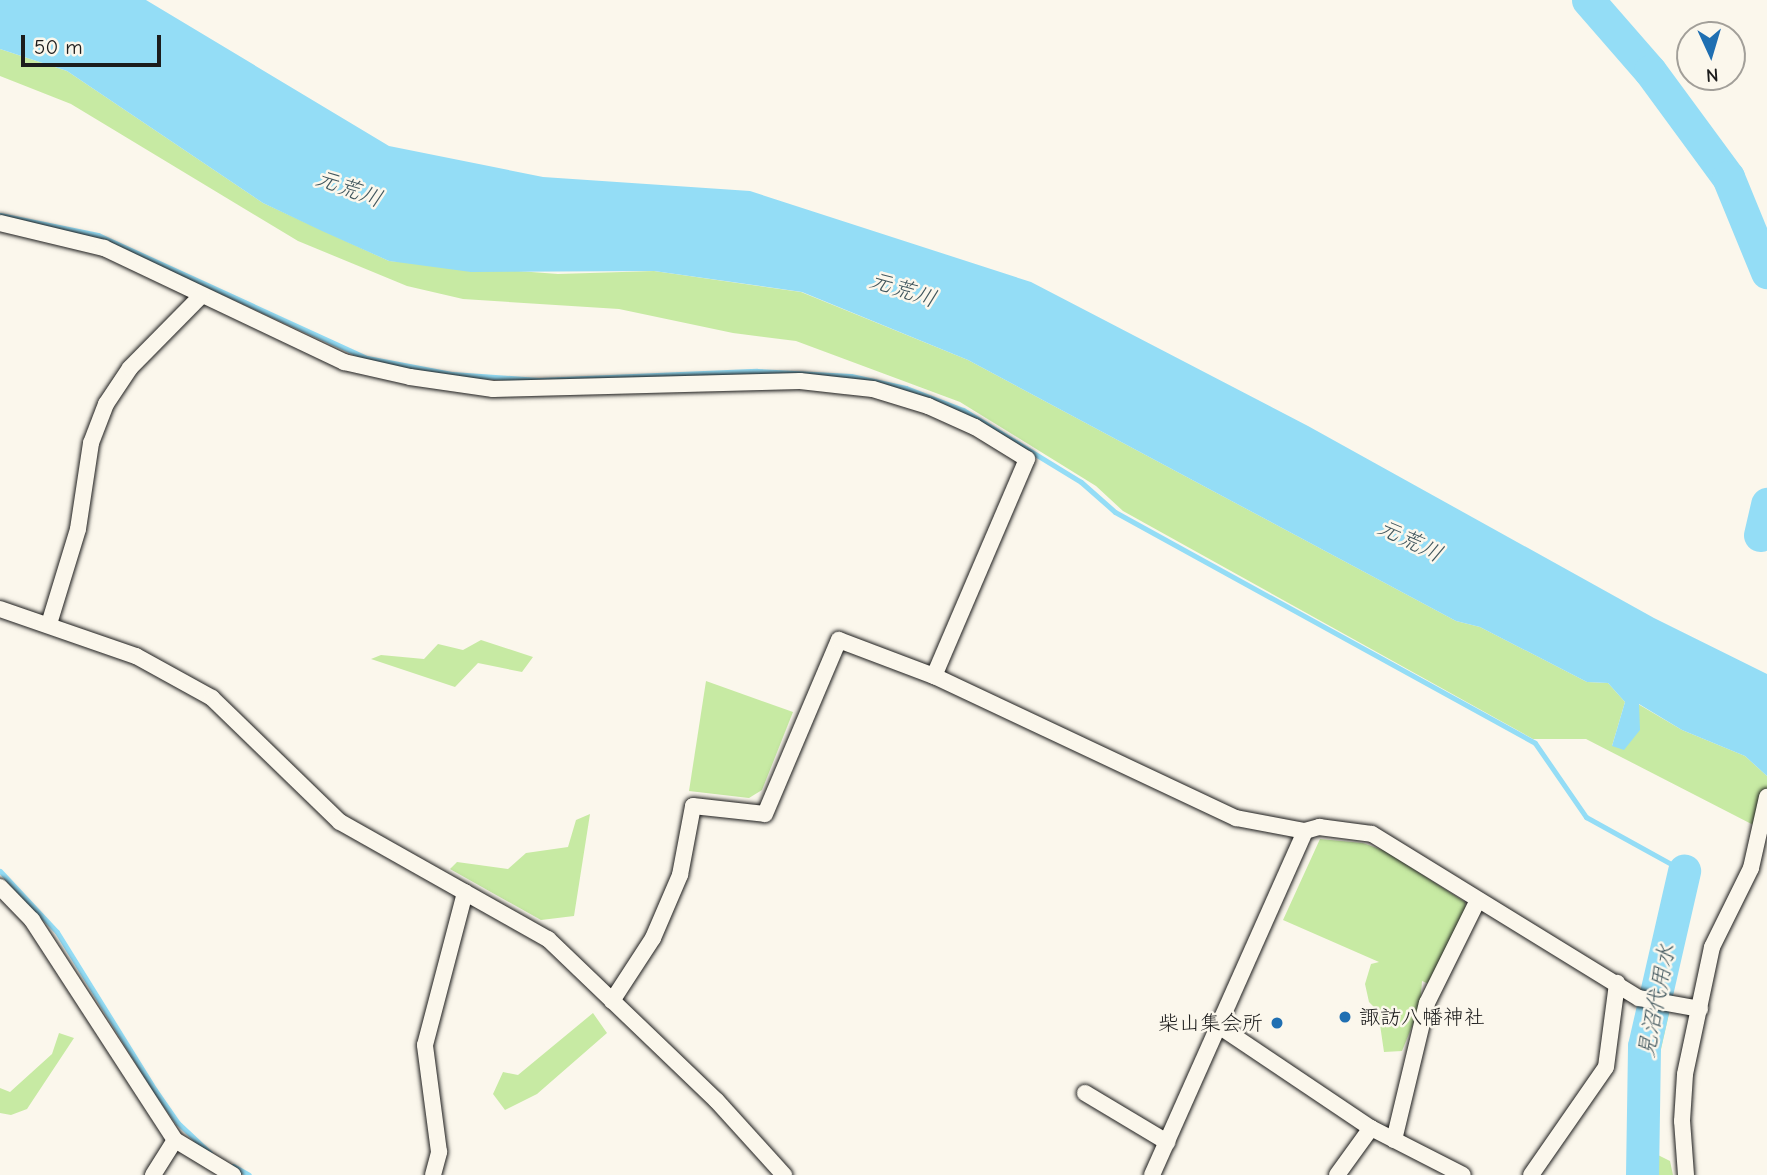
<!DOCTYPE html>
<meta charset="utf-8">
<style>
body{margin:0}
#map{position:relative;width:1767px;height:1175px;overflow:hidden;background:#fbf7ec;font-family:"Comic Neue","Klee One",sans-serif}
div>[style]{position:absolute}
.green>*{inset:0;background:#c7eaa3}
.water>*{inset:0;background:#94ddf6}
.stream>*{height:5px;margin:-2.5px;padding:0 2.5px;transform-origin:2.5px;border-radius:2.5px;background:#94ddf6}
.canal>*{height:19px;margin:-9.5px;padding:0 9.5px;transform-origin:9.5px;border-radius:9.5px;background:#94ddf6}
.river>*{height:33px;margin:-16.5px;padding:0 16.5px;transform-origin:16.5px;border-radius:16.5px;background:#94ddf6}
.roads{filter:drop-shadow(0 0 2px #1c1c1c) drop-shadow(0 0 2px #1c1c1c)}
.minor>*{height:16px;margin:-8px;padding:0 8px;transform-origin:8px;border-radius:8px;background:#fbf7ec}
.dots>*{width:19px;height:19px;translate:-50% -50%;box-sizing:border-box;border:4px solid #fbf7ec;border-radius:50%}
span{translate:-50% -50%;white-space:nowrap;text-align:center;line-height:1.15;-webkit-text-stroke:5px #fbf7ec;paint-order:stroke}
.poi-label{font-size:21px;color:#1c1c1c}
.left{translate:0 -50%;text-align:left}
.right{translate:-100% -50%;text-align:right}
.water-label{font-size:23px;color:#40565d;font-style:italic}
.north{position:absolute;left:1676px;top:21px;width:70px;height:70px;box-sizing:border-box;background:#fbf7ec;border:2px solid #a29f99;border-radius:50%;rotate:176deg;font-size:19px;font-weight:700;line-height:28px;text-align:center;color:#1c1c1c}
.north::after{content:'';display:block;margin:auto;width:24px;height:32px;background:#1f6fb2;clip-path:polygon(50% 0,100% 100%,50% 72%,0 100%)}
.scale{position:absolute;left:21px;top:35px;width:140px;height:32px;box-sizing:border-box;border:4px solid #1c1c1c;border-top:0;padding-left:9px;font-size:21px;line-height:24px;white-space:nowrap;color:#1c1c1c;-webkit-text-stroke:5px #fbf7ec;paint-order:stroke}
</style>
<div id="map">
<div class="green">
<i style="clip-path:polygon(0 49px,67px 71px,263px 203px,389px 261px,558px 274px,654px 271px,801px 292px,968px 360px,1456px 621px,1480px 627px,1587px 682px,1608px 683px,1625px 702px,1612px 746px,1637px 723px,1638px 704px,1682px 730px,1745px 756px,1767px 776px,1767px 832px,1586px 739px,1533px 739px,1123px 511px,1096px 486px,960px 402px,796px 341px,733px 333px,619px 309px,463px 299px,407px 286px,298px 241px,71px 104px,0 76px)"></i>
<i style="clip-path:polygon(481px 640px,533px 657px,522px 672px,478px 663px,455px 687px,371px 659px,381px 655px,424px 659px,438px 644px,463px 650px)"></i>
<i style="clip-path:polygon(706px 681px,793px 712px,762px 790px,749px 798px,689px 791px)"></i>
<i style="clip-path:polygon(590px 814px,574px 916px,541px 920px,450px 869px,457px 862px,508px 869px,526px 853px,568px 847px,576px 820px)"></i>
<i style="clip-path:polygon(1320px 839px,1363px 843px,1385px 851px,1465px 902px,1466px 912px,1429px 984px,1422px 981px,1420px 1007px,1402px 1051px,1384px 1052px,1378px 1011px,1369px 1002px,1365px 984px,1371px 964px,1379px 962px,1283px 920px)"></i>
<i style="clip-path:polygon(593px 1013px,607px 1033px,537px 1094px,505px 1110px,493px 1094px,503px 1072px,518px 1075px)"></i>
<i style="clip-path:polygon(1661px 1013px,1669px 1014px,1657px 1067px,1656px 1154px,1670px 1161px,1673px 1175px,1654px 1175px,1648px 1107px)"></i>
<i style="clip-path:polygon(59px 1033px,74px 1038px,27px 1109px,11px 1115px,0 1113px,0 1088px,10px 1092px,52px 1054px)"></i>
</div>
<div class="water">
<i style="clip-path:polygon(0 0,146px 0,389px 146px,543px 177px,750px 191px,1031px 282px,1308px 426px,1654px 618px,1767px 674px,1767px 776px,1745px 756px,1682px 730px,1639px 704px,1640px 730px,1624px 750px,1612px 746px,1625px 702px,1608px 683px,1587px 682px,1480px 627px,1456px 621px,968px 360px,802px 292px,654px 271px,471px 272px,389px 261px,322px 231px,263px 203px,67px 71px,0 49px)"></i>
</div>
<div class="stream">
<i style="left:0;top:215px;width:100px;rotate:11.5deg"></i>
<i style="left:98px;top:235px;width:296px;rotate:24.6deg"></i>
<i style="left:367px;top:358px;width:86px;rotate:10.7deg"></i>
<i style="left:452px;top:374px;width:87px;rotate:3.9deg"></i>
<i style="left:539px;top:380px;width:218px;rotate:-2.4deg"></i>
<i style="left:757px;top:371px;width:94px;rotate:3deg"></i>
<i style="left:851px;top:376px;width:56px;rotate:12.3deg"></i>
<i style="left:906px;top:388px;width:61px;rotate:21.1deg"></i>
<i style="left:963px;top:410px;width:138px;rotate:31.4deg"></i>
<i style="left:1081px;top:482px;width:45px;rotate:41.4deg"></i>
<i style="left:1115px;top:512px;width:479px;rotate:28.8deg"></i>
<i style="left:1535px;top:743px;width:90px;rotate:55.4deg"></i>
<i style="left:1586px;top:817px;width:112px;rotate:28.9deg"></i>
<i style="left:0;top:871px;width:83px;rotate:46.9deg"></i>
<i style="left:57px;top:932px;width:186px;rotate:58.2deg"></i>
<i style="left:155px;top:1090px;width:40px;rotate:55.1deg"></i>
<i style="left:178px;top:1123px;width:44px;rotate:43.2deg"></i>
<i style="left:233px;top:1166px;width:18px;rotate:29deg"></i>
</div>
<div class="canal">
<i style="left:1588px;top:0;width:94px;rotate:48.9deg"></i>
<i style="left:1650px;top:71px;width:132px;rotate:53.7deg"></i>
<i style="left:1728px;top:177px;width:103px;rotate:67.7deg"></i>
<i style="left:1760px;top:535px;width:32px;rotate:-77deg"></i>
</div>
<div class="river">
<i style="left:1588px;top:0;width:94px;rotate:48.9deg"></i>
<i style="left:1650px;top:71px;width:132px;rotate:53.7deg"></i>
<i style="left:1728px;top:177px;width:103px;rotate:67.7deg"></i>
<i style="left:1760px;top:535px;width:32px;rotate:-77deg"></i>
<i style="left:1642px;top:1175px;width:129px;rotate:-89.1deg"></i>
<i style="left:1644px;top:1046px;width:180px;rotate:-77.1deg"></i>
</div>
<div class="roads">
<div class="minor">
<i style="left:0;top:223px;width:107px;rotate:13.5deg"></i>
<i style="left:104px;top:248px;width:266px;rotate:25.4deg"></i>
<i style="left:344px;top:362px;width:68px;rotate:12.8deg"></i>
<i style="left:410px;top:377px;width:84px;rotate:8.2deg"></i>
<i style="left:493px;top:389px;width:307px;rotate:-1.5deg"></i>
<i style="left:800px;top:381px;width:73px;rotate:6.3deg"></i>
<i style="left:873px;top:389px;width:58px;rotate:17.2deg"></i>
<i style="left:928px;top:406px;width:51px;rotate:24.1deg"></i>
<i style="left:975px;top:427px;width:61px;rotate:31.6deg"></i>
<i style="left:1027px;top:459px;width:236px;rotate:113.2deg"></i>
<i style="left:0;top:609px;width:144px;rotate:19.1deg"></i>
<i style="left:136px;top:656px;width:87px;rotate:28.9deg"></i>
<i style="left:212px;top:698px;width:178px;rotate:44.1deg"></i>
<i style="left:340px;top:822px;width:239px;rotate:29.4deg"></i>
<i style="left:548px;top:939px;width:234px;rotate:43.8deg"></i>
<i style="left:717px;top:1101px;width:100px;rotate:47.8deg"></i>
<i style="left:49px;top:624px;width:99px;rotate:-73deg"></i>
<i style="left:78px;top:529px;width:87px;rotate:-81.4deg"></i>
<i style="left:91px;top:443px;width:42px;rotate:-69deg"></i>
<i style="left:106px;top:404px;width:43px;rotate:-56.3deg"></i>
<i style="left:130px;top:368px;width:101px;rotate:-45.4deg"></i>
<i style="left:0;top:887px;width:46px;rotate:45.9deg"></i>
<i style="left:32px;top:920px;width:262px;rotate:57deg"></i>
<i style="left:175px;top:1140px;width:68px;rotate:31.1deg"></i>
<i style="left:612px;top:1001px;width:75px;rotate:-56.9deg"></i>
<i style="left:653px;top:938px;width:69px;rotate:-66.8deg"></i>
<i style="left:680px;top:875px;width:70px;rotate:-79.3deg"></i>
<i style="left:693px;top:806px;width:72px;rotate:6.3deg"></i>
<i style="left:765px;top:814px;width:189px;rotate:-67deg"></i>
<i style="left:839px;top:640px;width:102px;rotate:20.8deg"></i>
<i style="left:934px;top:676px;width:334px;rotate:25.2deg"></i>
<i style="left:1236px;top:818px;width:70px;rotate:10.7deg"></i>
<i style="left:1305px;top:831px;width:15px;rotate:-16deg"></i>
<i style="left:1319px;top:827px;width:53px;rotate:7.5deg"></i>
<i style="left:1372px;top:834px;width:313px;rotate:31.6deg"></i>
<i style="left:1639px;top:998px;width:62px;rotate:10.2deg"></i>
<i style="left:1219px;top:1026px;width:183px;rotate:33.9deg"></i>
<i style="left:1371px;top:1128px;width:103px;rotate:27.1deg"></i>
<i style="left:1085px;top:1093px;width:96px;rotate:30.9deg"></i>
<i style="left:1394px;top:1140px;width:141px;rotate:-76.5deg"></i>
<i style="left:1427px;top:1003px;width:113px;rotate:-63.7deg"></i>
<i style="left:153px;top:1175px;width:41px;rotate:-57.8deg"></i>
<i style="left:433px;top:1175px;width:24px;rotate:-75deg"></i>
<i style="left:439px;top:1152px;width:108px;rotate:-97.5deg"></i>
<i style="left:425px;top:1045px;width:158px;rotate:-75.3deg"></i>
<i style="left:1152px;top:1175px;width:376px;rotate:-66deg"></i>
<i style="left:1337px;top:1175px;width:58px;rotate:-54.1deg"></i>
<i style="left:1531px;top:1175px;width:131px;rotate:-55.2deg"></i>
<i style="left:1606px;top:1067px;width:85px;rotate:-82.5deg"></i>
<i style="left:1686px;top:1175px;width:54px;rotate:-94.2deg"></i>
<i style="left:1682px;top:1121px;width:47px;rotate:-86.3deg"></i>
<i style="left:1685px;top:1074px;width:130px;rotate:-78deg"></i>
<i style="left:1712px;top:947px;width:88px;rotate:-63.7deg"></i>
<i style="left:1751px;top:868px;width:73px;rotate:-77.3deg"></i>
</div>
</div>
<div class="dots">
<i style="left:1345px;top:1017px;background:#1f6fb2"></i>
<i style="left:1277px;top:1023px;background:#1f6fb2"></i>
</div>
<div class="poi-label">
<span class="left" style="left:1359px;top:1017px">諏訪八幡神社</span>
<span class="right" style="left:1263px;top:1023px">柴山集会所</span>
</div>
<div class="water-label">
<span style="left:349px;top:189px;rotate:20deg">元荒川</span>
<span style="left:903px;top:290px;rotate:18deg">元荒川</span>
<span style="left:1410px;top:541px;rotate:26deg">元荒川</span>
<span style="left:1657px;top:1001px;rotate:-79deg">見沼代用水</span>
</div>
<div class="north">N</div>
<div class="scale">50 m</div>
</div>
